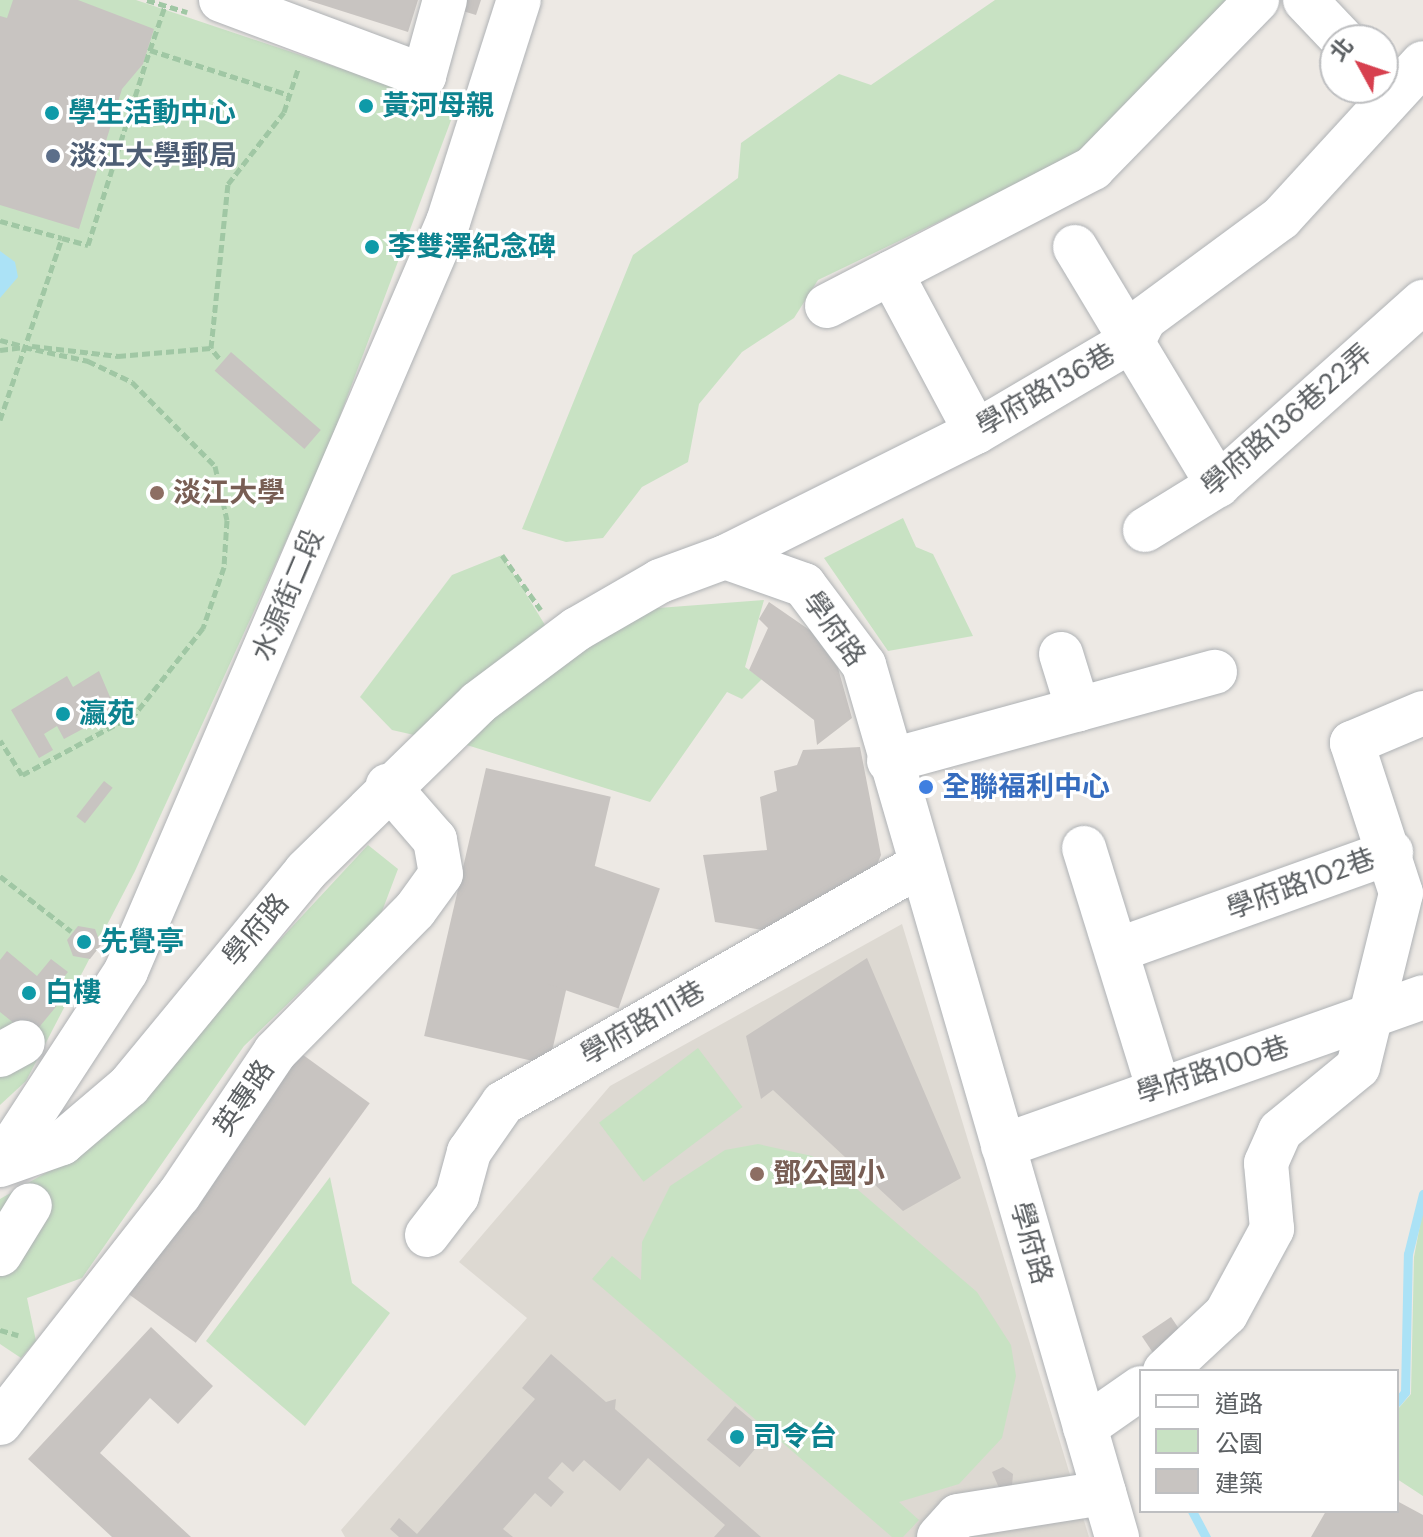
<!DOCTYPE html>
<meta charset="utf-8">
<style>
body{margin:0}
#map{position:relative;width:1423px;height:1537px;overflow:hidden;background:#ede9e4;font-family:"DM Sans","Noto Sans TC",sans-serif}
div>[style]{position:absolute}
.education>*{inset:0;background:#ddd9d2}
.green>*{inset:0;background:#c8e2c3;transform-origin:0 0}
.water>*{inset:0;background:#abe2f6}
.stream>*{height:9px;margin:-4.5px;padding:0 4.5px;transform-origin:4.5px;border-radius:4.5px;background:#abe2f6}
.building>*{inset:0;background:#c8c4c1;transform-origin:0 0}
.path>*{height:5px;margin-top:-2.5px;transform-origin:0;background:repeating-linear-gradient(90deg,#a0c7a4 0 8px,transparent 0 12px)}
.roads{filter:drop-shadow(0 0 2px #afb2b5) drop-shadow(0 0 2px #afb2b5)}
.minor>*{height:44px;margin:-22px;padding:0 22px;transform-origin:22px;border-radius:22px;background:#fff}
.dots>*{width:22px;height:22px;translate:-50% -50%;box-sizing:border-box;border:4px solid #fff;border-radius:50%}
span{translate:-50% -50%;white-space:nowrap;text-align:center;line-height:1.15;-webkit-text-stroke:6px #fff;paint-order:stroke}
.culture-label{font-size:28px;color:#0d838f;font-weight:700}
.left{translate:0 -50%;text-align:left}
.service-label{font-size:28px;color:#4e5e75;font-weight:700}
.street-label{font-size:28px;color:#5c6063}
.education-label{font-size:28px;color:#785e54;font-weight:700}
.shop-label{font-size:28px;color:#366cbe;font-weight:700}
.legend{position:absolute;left:1139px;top:1369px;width:260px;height:144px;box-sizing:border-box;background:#fff;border:2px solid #bebfc1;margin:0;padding:10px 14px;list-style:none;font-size:24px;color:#5c6063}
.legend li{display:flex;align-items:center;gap:16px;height:40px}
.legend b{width:40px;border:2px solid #bebfc1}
.north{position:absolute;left:1319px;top:24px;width:80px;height:80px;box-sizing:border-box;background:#fff;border:2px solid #bebfc1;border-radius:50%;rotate:310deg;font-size:22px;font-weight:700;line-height:32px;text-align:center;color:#5c6063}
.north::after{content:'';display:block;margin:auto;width:28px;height:36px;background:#d7404f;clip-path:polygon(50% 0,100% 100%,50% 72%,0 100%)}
</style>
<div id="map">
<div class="education">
<i style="clip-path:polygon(902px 924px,1089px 1537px,345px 1537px,341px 1530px,527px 1318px,459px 1262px,610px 1086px)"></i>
</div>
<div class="green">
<i style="clip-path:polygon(0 0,136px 0,456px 107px,325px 456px,135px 871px,26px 1081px,0 1105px)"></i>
<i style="clip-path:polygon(995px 0,1236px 0,1078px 155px,818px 280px,794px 318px,742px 352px,699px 404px,688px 462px,642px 487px,603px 538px,566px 542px,522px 529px,633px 255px,738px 178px,741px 143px,839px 74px,871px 85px)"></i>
<i style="clip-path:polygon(903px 518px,916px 547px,933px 554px,973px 636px,888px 651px,824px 558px)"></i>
<i style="clip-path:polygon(502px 555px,553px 638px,423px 737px,392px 730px,360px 697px,452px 575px)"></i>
<i style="clip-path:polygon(764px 600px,745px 667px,762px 679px,742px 699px,727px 692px,650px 802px,454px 741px,645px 609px)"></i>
<i style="clip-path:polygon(368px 845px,398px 869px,381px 914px,244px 1046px,82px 1278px,27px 1298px,36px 1341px,21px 1358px,0 1344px,0 1199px,84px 1151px)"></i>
<i style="left:698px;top:1048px;width:74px;height:124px;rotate:53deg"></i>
<i style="clip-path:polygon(758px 1144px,812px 1156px,836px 1171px,977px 1292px,1011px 1345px,1016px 1376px,1002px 1438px,959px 1484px,899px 1502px,919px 1520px,903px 1537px,892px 1537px,592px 1279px,612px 1256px,641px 1280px,642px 1242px,670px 1186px,725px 1150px)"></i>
<i style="clip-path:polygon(330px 1177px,352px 1283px,390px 1313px,305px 1426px,206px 1341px)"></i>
<i style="clip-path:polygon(1423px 1209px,1423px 1496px,1397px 1479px,1397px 1410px,1411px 1394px,1414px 1257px)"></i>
</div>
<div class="water">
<i style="clip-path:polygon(0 251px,15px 262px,18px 277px,0 298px)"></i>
</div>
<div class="stream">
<i style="left:1397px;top:1402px;width:13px;rotate:-51deg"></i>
<i style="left:1405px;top:1392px;width:138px;rotate:-88.8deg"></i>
<i style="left:1408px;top:1254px;width:62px;rotate:-76deg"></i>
<i style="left:1192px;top:1511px;width:30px;rotate:62deg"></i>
</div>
<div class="building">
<i style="clip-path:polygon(13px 0,78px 0,154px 29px,143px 64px,122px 89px,79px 229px,0 205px,0 16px,7px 18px)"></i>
<i style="clip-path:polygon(307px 0,418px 0,408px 32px)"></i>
<i style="clip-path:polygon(459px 0,481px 0,476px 15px,456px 9px)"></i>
<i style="left:231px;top:352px;width:119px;height:25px;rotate:41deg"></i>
<i style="clip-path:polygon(769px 602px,811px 631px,838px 668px,852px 718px,817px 745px,814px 720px,749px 670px,768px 628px,759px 619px)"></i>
<i style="clip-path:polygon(99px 671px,116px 711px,64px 739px,57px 726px,44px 734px,53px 750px,39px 758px,11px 710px,67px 676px,73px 687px)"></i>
<i style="clip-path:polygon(860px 747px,881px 855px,870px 882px,768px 931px,715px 922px,703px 855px,767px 850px,760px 797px,777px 791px,774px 771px,797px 765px,803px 750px)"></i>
<i style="left:486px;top:768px;width:128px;height:275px;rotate:13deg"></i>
<i style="left:104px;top:781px;width:11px;height:45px;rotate:38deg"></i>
<i style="left:589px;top:864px;width:75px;height:127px;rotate:19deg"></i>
<i style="clip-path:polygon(78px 926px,95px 929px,101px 945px,90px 959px,73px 956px,67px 940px)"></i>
<i style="clip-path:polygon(7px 951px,37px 976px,51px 959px,68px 972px,54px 989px,64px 997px,31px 1037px,0 1012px,0 960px)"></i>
<i style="clip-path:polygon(867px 958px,961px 1178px,903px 1211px,773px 1090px,761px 1099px,746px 1036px)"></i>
<i style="left:288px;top:1044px;width:101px;height:296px;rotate:36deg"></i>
<i style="left:1171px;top:1317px;width:22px;height:35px;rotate:56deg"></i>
<i style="clip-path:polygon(151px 1327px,213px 1386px,178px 1424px,150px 1398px,100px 1453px,191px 1537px,112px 1537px,28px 1459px)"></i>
<i style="clip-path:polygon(551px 1354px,606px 1402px,616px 1399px,615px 1409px,761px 1537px,714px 1537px,725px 1525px,648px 1458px,620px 1491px,584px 1460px,573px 1472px,562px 1462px,548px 1478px,564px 1492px,551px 1507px,535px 1493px,503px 1529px,513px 1537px,399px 1537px,390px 1529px,399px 1518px,417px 1534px,535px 1399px,522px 1388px)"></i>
<i style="left:735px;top:1406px;width:43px;height:44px;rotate:40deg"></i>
<i style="clip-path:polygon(1003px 1467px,1013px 1474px,1012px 1485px,1000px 1490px,992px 1472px)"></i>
<i style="clip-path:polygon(1397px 1501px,1423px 1515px,1423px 1537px,1311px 1537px,1326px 1511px,1397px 1511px)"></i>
</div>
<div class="path">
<i style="left:147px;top:0;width:42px;rotate:16.7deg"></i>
<i style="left:150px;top:50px;width:46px;rotate:-71.2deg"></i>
<i style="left:0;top:221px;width:64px;rotate:15.3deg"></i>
<i style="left:0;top:340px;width:23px;rotate:15deg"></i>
<i style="left:32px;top:346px;width:87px;rotate:6.6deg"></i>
<i style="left:118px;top:356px;width:93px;rotate:-4.9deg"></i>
<i style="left:0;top:350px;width:24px;rotate:-7deg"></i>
<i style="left:24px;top:347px;width:66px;rotate:12.3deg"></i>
<i style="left:88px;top:361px;width:49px;rotate:25.5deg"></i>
<i style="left:132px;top:382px;width:118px;rotate:45.3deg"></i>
<i style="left:215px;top:466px;width:55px;rotate:77.5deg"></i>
<i style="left:227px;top:520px;width:47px;rotate:93.7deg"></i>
<i style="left:224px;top:567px;width:65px;rotate:109deg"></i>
<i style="left:203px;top:628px;width:110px;rotate:128.3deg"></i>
<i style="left:135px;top:714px;width:128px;rotate:151.6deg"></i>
<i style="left:22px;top:775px;width:41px;rotate:-122.2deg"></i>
<i style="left:219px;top:358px;width:13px;rotate:-129deg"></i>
<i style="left:211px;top:348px;width:165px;rotate:-84.1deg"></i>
<i style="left:228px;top:184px;width:91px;rotate:-52.1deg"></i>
<i style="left:284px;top:112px;width:45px;rotate:-72deg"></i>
<i style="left:0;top:420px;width:192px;rotate:-71.2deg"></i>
<i style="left:62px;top:238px;width:27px;rotate:15deg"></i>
<i style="left:88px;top:245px;width:205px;rotate:-72.4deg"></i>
<i style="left:150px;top:50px;width:146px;rotate:17.9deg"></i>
<i style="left:502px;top:555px;width:67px;rotate:54.7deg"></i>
<i style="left:0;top:876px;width:90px;rotate:37.8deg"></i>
<i style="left:0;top:1330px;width:19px;rotate:16deg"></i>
</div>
<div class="roads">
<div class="minor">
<i style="left:221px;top:0;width:217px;rotate:20.5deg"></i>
<i style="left:424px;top:76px;width:79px;rotate:-74.6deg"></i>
<i style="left:1305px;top:0;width:55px;rotate:46.5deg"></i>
<i style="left:1075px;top:247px;width:278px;rotate:59deg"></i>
<i style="left:891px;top:273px;width:180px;rotate:61.9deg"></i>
<i style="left:827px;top:306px;width:300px;rotate:-27.4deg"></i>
<i style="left:1093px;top:168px;width:235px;rotate:-45.7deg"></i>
<i style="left:1145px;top:530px;width:86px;rotate:-31.7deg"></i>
<i style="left:1218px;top:485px;width:275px;rotate:-41.8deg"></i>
<i style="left:725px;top:557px;width:280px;rotate:-26.5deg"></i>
<i style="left:976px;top:432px;width:183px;rotate:-30.5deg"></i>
<i style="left:1134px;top:339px;width:22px;rotate:-63deg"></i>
<i style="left:1144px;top:319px;width:170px;rotate:-36.4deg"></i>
<i style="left:1281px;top:218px;width:210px;rotate:-47.5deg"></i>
<i style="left:1061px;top:654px;width:58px;rotate:72.8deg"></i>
<i style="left:889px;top:761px;width:338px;rotate:-15.3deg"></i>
<i style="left:1084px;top:848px;width:250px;rotate:72.8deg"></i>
<i style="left:1120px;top:949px;width:288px;rotate:-19.7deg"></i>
<i style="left:0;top:1055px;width:26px;rotate:-29deg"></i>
<i style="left:1003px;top:1146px;width:446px;rotate:-19.5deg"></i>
<i style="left:1px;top:1163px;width:229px;rotate:-56.9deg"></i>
<i style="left:126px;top:971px;width:815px;rotate:-66.74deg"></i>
<i style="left:448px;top:222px;width:233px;rotate:-72.3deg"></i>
<i style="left:0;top:1165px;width:66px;rotate:-19.5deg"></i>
<i style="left:62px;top:1143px;width:88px;rotate:-40.4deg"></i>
<i style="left:129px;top:1086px;width:278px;rotate:-50.5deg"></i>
<i style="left:306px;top:871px;width:240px;rotate:-44.3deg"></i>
<i style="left:478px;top:703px;width:124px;rotate:-36.8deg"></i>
<i style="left:577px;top:629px;width:96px;rotate:-30deg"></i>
<i style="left:660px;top:581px;width:69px;rotate:-20.3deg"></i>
<i style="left:725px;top:557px;width:84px;rotate:19.5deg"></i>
<i style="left:804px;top:585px;width:100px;rotate:53.1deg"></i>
<i style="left:864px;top:665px;width:908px;rotate:73.82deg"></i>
<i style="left:427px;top:1235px;width:49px;rotate:-52.4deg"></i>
<i style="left:457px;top:1196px;width:46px;rotate:-74.7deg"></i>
<i style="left:469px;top:1152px;width:60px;rotate:-55.2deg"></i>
<i style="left:503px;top:1103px;width:477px;rotate:-29.7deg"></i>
<i style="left:0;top:1254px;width:57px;rotate:-58.5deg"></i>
<i style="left:1165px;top:1371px;width:83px;rotate:-43.1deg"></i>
<i style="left:1226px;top:1314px;width:97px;rotate:-61.6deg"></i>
<i style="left:1272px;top:1229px;width:66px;rotate:-95.2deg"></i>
<i style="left:1266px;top:1163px;width:35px;rotate:-66deg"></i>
<i style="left:1280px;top:1131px;width:101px;rotate:-39.4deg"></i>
<i style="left:1358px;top:1067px;width:179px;rotate:-76.1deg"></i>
<i style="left:1401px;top:893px;width:158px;rotate:-108.1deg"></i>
<i style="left:1352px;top:743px;width:77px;rotate:-22.9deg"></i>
<i style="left:0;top:1423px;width:290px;rotate:-51.9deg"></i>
<i style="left:179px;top:1195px;width:172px;rotate:-56.1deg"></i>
<i style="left:275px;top:1052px;width:199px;rotate:-45.4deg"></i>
<i style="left:415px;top:910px;width:44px;rotate:-54.2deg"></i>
<i style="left:441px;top:874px;width:35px;rotate:-100deg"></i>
<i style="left:435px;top:840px;width:72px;rotate:-131deg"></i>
<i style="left:1085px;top:1427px;width:68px;rotate:-34.9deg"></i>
<i style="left:939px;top:1537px;width:28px;rotate:-48deg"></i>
<i style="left:958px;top:1516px;width:148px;rotate:-9deg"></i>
</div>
</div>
<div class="dots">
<i style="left:366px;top:106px;background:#0f9aa8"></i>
<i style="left:52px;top:113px;background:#0f9aa8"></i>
<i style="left:53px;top:156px;background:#5c6f8a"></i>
<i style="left:372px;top:247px;background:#0f9aa8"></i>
<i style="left:157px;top:493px;background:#8d6e63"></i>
<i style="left:63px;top:714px;background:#0f9aa8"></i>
<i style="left:926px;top:787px;background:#3f7fe0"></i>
<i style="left:84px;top:942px;background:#0f9aa8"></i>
<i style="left:29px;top:993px;background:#0f9aa8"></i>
<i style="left:757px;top:1174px;background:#8d6e63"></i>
<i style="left:737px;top:1437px;background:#0f9aa8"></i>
</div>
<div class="culture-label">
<span class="left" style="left:382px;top:106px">黃河母親</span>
<span class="left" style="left:68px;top:113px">學生活動中心</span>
<span class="left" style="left:388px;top:247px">李雙澤紀念碑</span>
<span class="left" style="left:79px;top:714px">瀛苑</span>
<span class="left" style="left:100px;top:942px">先覺亭</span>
<span class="left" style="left:45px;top:993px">白樓</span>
<span class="left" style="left:753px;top:1437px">司令台</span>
</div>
<div class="service-label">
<span class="left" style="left:69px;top:156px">淡江大學郵局</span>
</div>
<div class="street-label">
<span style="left:1046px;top:390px;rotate:-30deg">學府路136巷</span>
<span style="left:1287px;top:420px;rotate:-41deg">學府路136巷22弄</span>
<span style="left:288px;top:595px;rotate:-67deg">水源街二段</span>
<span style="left:834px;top:629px;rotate:54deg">學府路</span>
<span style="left:1301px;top:884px;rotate:-20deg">學府路102巷</span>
<span style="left:256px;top:930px;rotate:-50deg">學府路</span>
<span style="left:643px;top:1023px;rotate:-30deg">學府路111巷</span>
<span style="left:1213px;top:1070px;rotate:-18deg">學府路100巷</span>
<span style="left:244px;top:1098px;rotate:-56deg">英專路</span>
<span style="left:1031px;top:1243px;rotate:74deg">學府路</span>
</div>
<div class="education-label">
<span class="left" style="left:173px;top:493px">淡江大學</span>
<span class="left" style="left:773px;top:1174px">鄧公國小</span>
</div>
<div class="shop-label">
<span class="left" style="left:942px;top:787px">全聯福利中心</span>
</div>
<ul class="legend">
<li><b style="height:10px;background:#fff"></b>道路</li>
<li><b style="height:22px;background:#c8e2c3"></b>公園</li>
<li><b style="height:22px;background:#c8c4c1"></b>建築</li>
</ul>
<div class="north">北</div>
</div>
